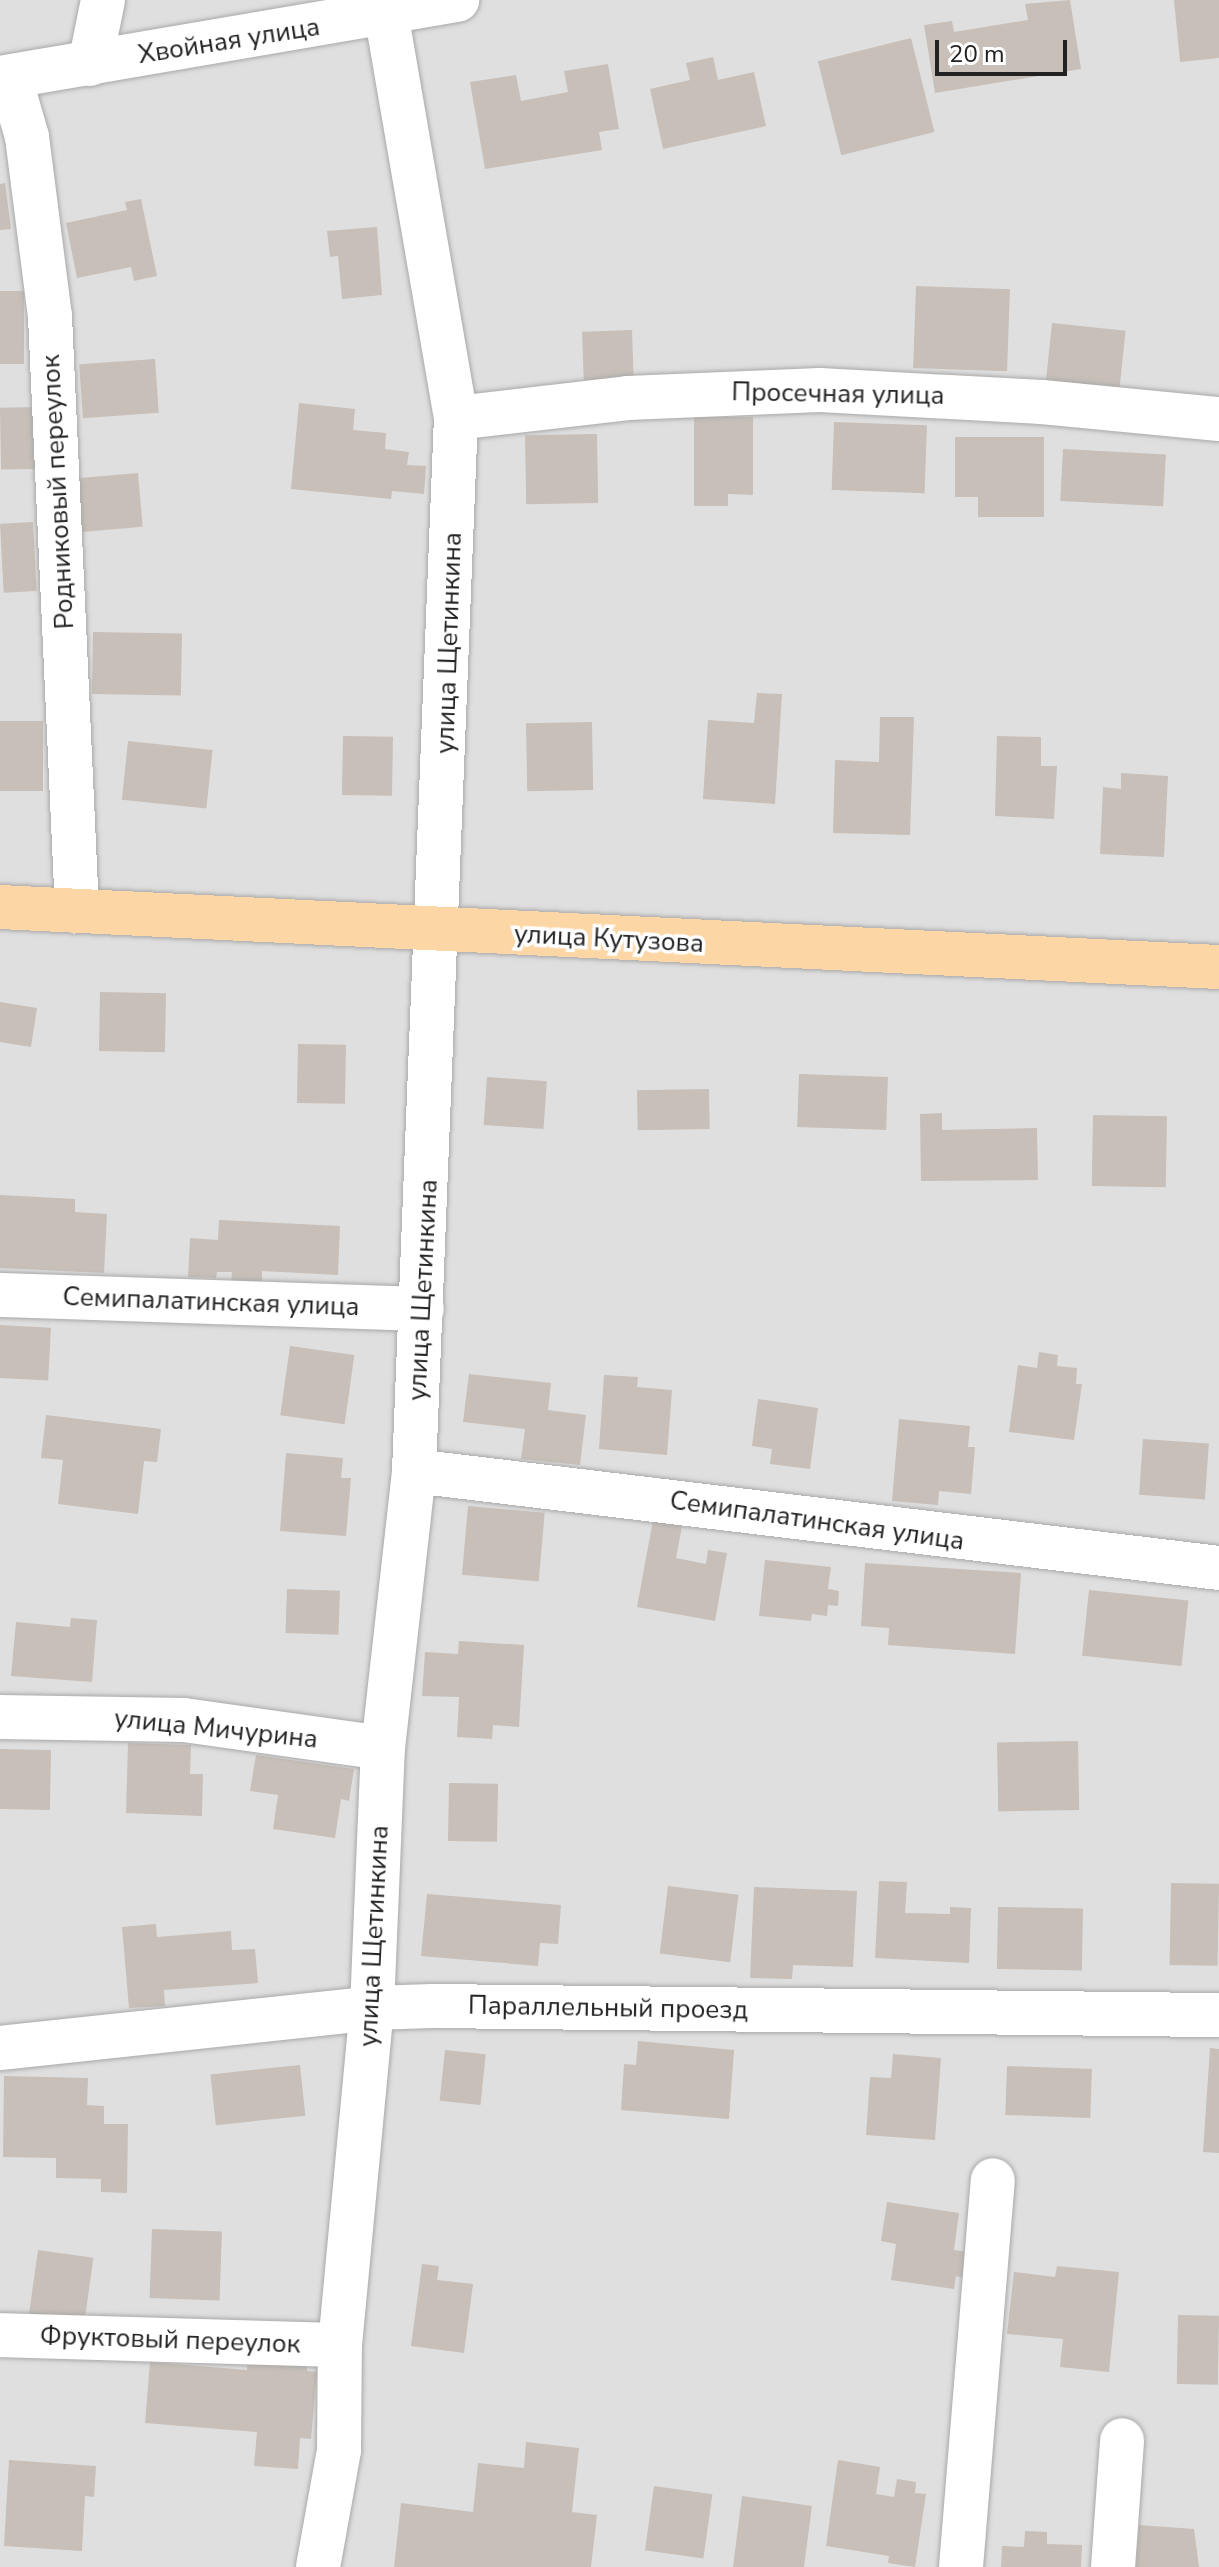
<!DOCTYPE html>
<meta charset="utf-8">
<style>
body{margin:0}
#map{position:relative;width:1219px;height:2567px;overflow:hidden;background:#f2efe9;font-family:"Nunito Sans",sans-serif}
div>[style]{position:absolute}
.residential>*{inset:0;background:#e0dfdf;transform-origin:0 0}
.building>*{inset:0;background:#c7bfb8;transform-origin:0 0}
.roads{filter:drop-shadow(0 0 2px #a9a9a9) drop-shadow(0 0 2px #a9a9a9)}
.minor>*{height:44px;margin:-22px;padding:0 22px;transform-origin:22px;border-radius:22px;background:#fff}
.major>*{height:44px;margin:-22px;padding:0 22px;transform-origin:22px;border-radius:22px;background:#fcd6a4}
span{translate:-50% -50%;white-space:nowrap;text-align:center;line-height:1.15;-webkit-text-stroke:7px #fff;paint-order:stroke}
.street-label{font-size:26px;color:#222}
.scale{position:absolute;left:935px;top:40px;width:132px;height:36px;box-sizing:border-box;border:4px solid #222;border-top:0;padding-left:10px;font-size:24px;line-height:28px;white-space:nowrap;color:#222;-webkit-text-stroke:6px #fff;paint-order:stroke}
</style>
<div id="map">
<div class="residential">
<i style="left:0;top:0;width:1219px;height:2567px"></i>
</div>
<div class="building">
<i style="clip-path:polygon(1070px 0,1081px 69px,935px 93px,924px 25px,952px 21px,954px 32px,1028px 20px,1025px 4px)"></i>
<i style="clip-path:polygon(1174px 0,1219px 0,1219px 58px,1180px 62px)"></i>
<i style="left:911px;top:38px;width:97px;height:96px;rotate:76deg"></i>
<i style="clip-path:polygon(713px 57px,718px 80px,754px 72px,766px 126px,663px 149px,650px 89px,690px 80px,686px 63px)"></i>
<i style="clip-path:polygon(608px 64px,619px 129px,599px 132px,602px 150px,485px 169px,470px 82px,516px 75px,521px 101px,568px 92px,564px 71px)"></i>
<i style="clip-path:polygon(5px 183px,11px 229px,0 230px,0 184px)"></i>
<i style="clip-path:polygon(141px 199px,157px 276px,134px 281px,131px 267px,77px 278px,66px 223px,127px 210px,125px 202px)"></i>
<i style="clip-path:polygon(377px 227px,382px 295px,342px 299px,338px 256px,330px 257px,327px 231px)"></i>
<i style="left:916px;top:286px;width:94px;height:82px;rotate:2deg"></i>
<i style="left:0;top:291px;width:24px;height:73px"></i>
<i style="left:1052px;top:323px;width:74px;height:58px;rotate:6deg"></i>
<i style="left:632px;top:330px;width:48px;height:50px;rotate:88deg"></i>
<i style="left:155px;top:359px;width:54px;height:76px;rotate:86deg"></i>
<i style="clip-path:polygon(299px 403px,355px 409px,353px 430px,386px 433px,385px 449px,409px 452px,407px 465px,426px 466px,424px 494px,392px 491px,391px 499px,291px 489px)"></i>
<i style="left:36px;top:407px;width:62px;height:36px;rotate:89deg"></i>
<i style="clip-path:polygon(694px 417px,753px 417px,753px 495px,728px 494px,728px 506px,694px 506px)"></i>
<i style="left:834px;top:422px;width:93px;height:68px;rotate:2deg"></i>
<i style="left:597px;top:434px;width:69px;height:72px;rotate:89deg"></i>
<i style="clip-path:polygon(955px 437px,1044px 437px,1044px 517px,978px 517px,978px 497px,955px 497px)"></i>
<i style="left:1063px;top:449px;width:103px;height:52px;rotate:3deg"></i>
<i style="left:138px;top:473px;width:54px;height:64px;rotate:85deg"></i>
<i style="left:33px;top:522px;width:69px;height:33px;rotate:87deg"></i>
<i style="left:93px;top:632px;width:89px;height:62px;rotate:1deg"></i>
<i style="clip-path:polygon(757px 693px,782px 694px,775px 804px,703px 799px,708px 720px,754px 723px)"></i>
<i style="clip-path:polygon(880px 717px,914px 717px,910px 835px,833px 833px,835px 760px,879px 762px)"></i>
<i style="left:0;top:721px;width:43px;height:70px"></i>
<i style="left:592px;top:722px;width:68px;height:66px;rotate:89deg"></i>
<i style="left:343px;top:736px;width:50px;height:59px;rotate:1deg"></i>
<i style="clip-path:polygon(997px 736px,1041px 737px,1041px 766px,1057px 766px,1054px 819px,995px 816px)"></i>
<i style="left:128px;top:741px;width:85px;height:59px;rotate:6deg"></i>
<i style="clip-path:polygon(1121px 773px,1168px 776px,1164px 857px,1100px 854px,1103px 787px,1121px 789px)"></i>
<i style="left:100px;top:992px;width:66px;height:59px;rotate:1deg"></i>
<i style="clip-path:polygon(0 1002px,37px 1008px,31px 1047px,0 1042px)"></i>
<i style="left:298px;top:1044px;width:48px;height:59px;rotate:1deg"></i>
<i style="left:799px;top:1074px;width:89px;height:53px;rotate:2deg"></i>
<i style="left:487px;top:1077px;width:60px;height:48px;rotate:4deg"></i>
<i style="left:709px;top:1089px;width:40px;height:72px;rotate:89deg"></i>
<i style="clip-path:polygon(942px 1113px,942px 1130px,1037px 1128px,1038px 1180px,921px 1181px,920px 1114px)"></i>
<i style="left:1093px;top:1115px;width:74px;height:71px;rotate:1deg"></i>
<i style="clip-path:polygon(0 1195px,75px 1199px,75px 1212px,107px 1214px,104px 1273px,0 1268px)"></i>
<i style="clip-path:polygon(219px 1220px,340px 1226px,338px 1275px,262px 1271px,262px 1283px,231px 1282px,232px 1272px,217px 1272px,216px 1278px,188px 1277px,190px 1238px,218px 1240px)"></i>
<i style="left:0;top:1325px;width:51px;height:53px;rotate:3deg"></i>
<i style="left:290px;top:1346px;width:65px;height:70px;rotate:8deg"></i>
<i style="clip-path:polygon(1039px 1352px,1058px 1355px,1057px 1366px,1077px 1368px,1076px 1384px,1082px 1384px,1074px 1440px,1009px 1432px,1018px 1365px,1037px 1368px)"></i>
<i style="clip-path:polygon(469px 1374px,551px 1383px,548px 1410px,586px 1415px,580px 1465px,521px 1459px,525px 1429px,463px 1422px)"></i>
<i style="clip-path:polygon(604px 1375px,638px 1377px,637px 1387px,672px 1390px,667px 1455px,599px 1449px)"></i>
<i style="clip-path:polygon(758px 1399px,818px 1408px,810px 1469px,770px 1464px,772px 1449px,752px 1446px)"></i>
<i style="clip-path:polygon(46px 1415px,161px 1429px,157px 1462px,144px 1461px,138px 1514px,58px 1504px,63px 1460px,41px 1458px)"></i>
<i style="clip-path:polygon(899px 1419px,970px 1426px,968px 1447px,975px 1447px,971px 1494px,939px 1491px,938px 1505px,892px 1501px)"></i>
<i style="left:1143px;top:1439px;width:66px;height:56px;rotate:4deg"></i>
<i style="clip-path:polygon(286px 1453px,343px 1458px,341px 1478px,351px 1478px,346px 1536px,280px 1531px)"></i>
<i style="left:468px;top:1506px;width:77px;height:69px;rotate:5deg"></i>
<i style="clip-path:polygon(653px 1520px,682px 1526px,676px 1558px,706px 1564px,708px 1550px,727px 1553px,715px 1621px,637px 1607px)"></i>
<i style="clip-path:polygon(765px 1560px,831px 1567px,828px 1589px,839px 1591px,838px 1606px,828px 1605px,827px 1616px,812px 1614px,811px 1621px,759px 1616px)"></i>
<i style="clip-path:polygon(865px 1563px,1021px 1573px,1015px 1654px,888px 1645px,889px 1628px,861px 1626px)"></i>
<i style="left:287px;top:1589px;width:53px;height:44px;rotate:2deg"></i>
<i style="left:1089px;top:1590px;width:100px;height:66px;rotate:6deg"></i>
<i style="clip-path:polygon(71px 1618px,97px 1620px,92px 1682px,11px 1676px,16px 1622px,70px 1627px)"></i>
<i style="clip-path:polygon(459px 1641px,524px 1645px,519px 1727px,493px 1725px,492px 1739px,457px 1737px,459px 1697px,422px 1696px,425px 1652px,458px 1654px)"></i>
<i style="left:1078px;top:1741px;width:69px;height:81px;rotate:89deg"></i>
<i style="clip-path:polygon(128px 1743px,191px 1745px,190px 1774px,203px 1774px,202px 1816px,126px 1813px)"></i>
<i style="left:0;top:1749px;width:51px;height:60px;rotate:1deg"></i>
<i style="clip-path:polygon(256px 1755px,354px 1769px,349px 1801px,341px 1799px,335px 1838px,273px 1829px,278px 1795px,250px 1791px)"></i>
<i style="left:449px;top:1783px;width:49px;height:58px;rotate:1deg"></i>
<i style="clip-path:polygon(879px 1881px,907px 1882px,905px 1913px,950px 1914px,950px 1907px,971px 1908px,969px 1963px,875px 1958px)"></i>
<i style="left:1171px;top:1883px;width:48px;height:82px;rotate:1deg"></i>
<i style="left:668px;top:1886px;width:71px;height:68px;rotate:7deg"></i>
<i style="clip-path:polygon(754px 1887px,857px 1891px,853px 1967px,793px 1965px,792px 1979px,750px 1978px)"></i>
<i style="clip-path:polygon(427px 1894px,561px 1905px,558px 1944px,540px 1943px,538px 1966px,421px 1956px)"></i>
<i style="left:998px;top:1907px;width:85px;height:62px;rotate:1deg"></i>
<i style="clip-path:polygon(156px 1924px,157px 1937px,231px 1931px,232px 1950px,255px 1949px,258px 1983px,164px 1990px,165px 2006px,129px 2008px,122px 1927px)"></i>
<i style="clip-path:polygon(638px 2041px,734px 2050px,729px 2119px,621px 2110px,624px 2064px,636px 2065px)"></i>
<i style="clip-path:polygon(1210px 2048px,1219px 2049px,1219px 2153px,1203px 2152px)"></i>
<i style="left:445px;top:2050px;width:41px;height:51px;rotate:6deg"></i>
<i style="clip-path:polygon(893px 2054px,941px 2058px,935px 2140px,866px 2135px,870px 2077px,891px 2078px)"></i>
<i style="left:300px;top:2065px;width:51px;height:90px;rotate:84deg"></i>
<i style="left:1007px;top:2066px;width:85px;height:49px;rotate:2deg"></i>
<i style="clip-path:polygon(4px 2076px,88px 2078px,87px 2105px,104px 2106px,104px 2124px,128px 2124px,127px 2193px,101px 2192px,101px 2179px,56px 2178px,56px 2158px,3px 2157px)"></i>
<i style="clip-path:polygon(887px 2202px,959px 2213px,954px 2250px,978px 2253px,974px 2280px,956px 2276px,954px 2289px,891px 2280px,896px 2244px,881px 2241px)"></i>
<i style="left:152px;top:2229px;width:70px;height:69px;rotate:2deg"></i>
<i style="left:38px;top:2250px;width:56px;height:65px;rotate:8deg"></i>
<i style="clip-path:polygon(422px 2264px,439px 2266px,437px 2280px,473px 2284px,464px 2353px,411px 2346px)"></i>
<i style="clip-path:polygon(1057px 2266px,1119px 2272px,1109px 2372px,1060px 2367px,1063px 2339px,1007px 2334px,1014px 2272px,1055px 2277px)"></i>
<i style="left:1178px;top:2315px;width:41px;height:69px;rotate:1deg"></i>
<i style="clip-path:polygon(248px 2355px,307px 2359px,307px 2371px,317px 2372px,311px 2439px,300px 2438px,298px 2469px,254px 2466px,257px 2432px,145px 2423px,150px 2362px,247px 2370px)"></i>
<i style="clip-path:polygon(526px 2442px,579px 2448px,572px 2512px,597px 2515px,591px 2567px,394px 2567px,401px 2503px,473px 2512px,478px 2463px,524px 2468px)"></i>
<i style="clip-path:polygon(9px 2460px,96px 2466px,94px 2497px,85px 2496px,82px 2551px,4px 2546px)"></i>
<i style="clip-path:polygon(838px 2460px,880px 2467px,876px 2494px,894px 2497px,897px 2479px,916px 2482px,915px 2493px,926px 2494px,915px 2567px,888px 2563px,889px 2556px,826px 2546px)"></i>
<i style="left:654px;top:2486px;width:59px;height:65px;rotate:8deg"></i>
<i style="clip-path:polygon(742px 2496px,812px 2506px,804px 2567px,733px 2567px)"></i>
<i style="clip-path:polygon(1139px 2525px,1194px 2529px,1199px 2567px,1136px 2567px)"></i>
<i style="clip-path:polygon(1025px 2531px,1047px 2532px,1047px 2544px,1082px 2545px,1081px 2567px,1001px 2567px,1002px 2546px,1024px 2547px)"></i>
</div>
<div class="roads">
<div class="minor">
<i style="left:90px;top:64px;width:65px;rotate:-78.5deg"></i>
<i style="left:0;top:78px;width:464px;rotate:-9.7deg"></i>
<i style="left:10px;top:78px;width:61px;rotate:73.9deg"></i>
<i style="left:27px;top:137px;width:180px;rotate:82.7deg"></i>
<i style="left:50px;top:316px;width:596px;rotate:87.4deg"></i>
<i style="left:456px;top:418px;width:173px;rotate:-6.6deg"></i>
<i style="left:628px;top:398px;width:192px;rotate:-2.4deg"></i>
<i style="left:820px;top:390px;width:222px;rotate:3.1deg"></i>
<i style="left:1042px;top:402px;width:178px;rotate:5.5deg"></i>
<i style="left:0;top:1295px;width:422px;rotate:1.9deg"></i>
<i style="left:414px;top:1471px;width:811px;rotate:6.87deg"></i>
<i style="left:0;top:1717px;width:184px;rotate:0.9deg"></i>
<i style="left:184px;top:1720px;width:201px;rotate:8deg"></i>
<i style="left:0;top:2048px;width:374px;rotate:-6.1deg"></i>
<i style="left:372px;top:2008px;width:60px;rotate:-1.9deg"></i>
<i style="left:432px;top:2006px;width:787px;rotate:0.66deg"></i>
<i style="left:0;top:2335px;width:340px;rotate:1.7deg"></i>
<i style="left:318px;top:2567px;width:119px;rotate:-79.8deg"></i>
<i style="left:339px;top:2450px;width:105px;rotate:-89.5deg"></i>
<i style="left:340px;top:2345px;width:339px;rotate:-84.6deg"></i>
<i style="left:372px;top:2008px;width:260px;rotate:-87.6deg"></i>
<i style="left:383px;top:1748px;width:279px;rotate:-83.6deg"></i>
<i style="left:414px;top:1471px;width:1054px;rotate:-87.72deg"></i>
<i style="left:456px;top:418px;width:410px;rotate:-99.8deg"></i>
<i style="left:961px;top:2567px;width:388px;rotate:-85.3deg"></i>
<i style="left:1113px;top:2567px;width:127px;rotate:-85.9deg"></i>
</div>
<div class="major">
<i style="left:0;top:907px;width:1220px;rotate:2.82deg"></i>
</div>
</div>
<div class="street-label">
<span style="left:229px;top:41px;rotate:-9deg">Хвойная улица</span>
<span style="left:838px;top:394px;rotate:1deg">Просечная улица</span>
<span style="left:58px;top:492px;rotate:-93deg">Родниковый переулок</span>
<span style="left:449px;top:643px;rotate:-88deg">улица Щетинкина</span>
<span style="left:609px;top:939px;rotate:3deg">улица Кутузова</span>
<span style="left:423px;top:1290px;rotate:-87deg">улица Щетинкина</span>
<span style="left:211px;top:1302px;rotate:2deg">Семипалатинская улица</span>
<span style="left:817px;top:1521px;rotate:8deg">Семипалатинская улица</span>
<span style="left:216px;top:1729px;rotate:6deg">улица Мичурина</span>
<span style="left:374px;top:1936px;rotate:-87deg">улица Щетинкина</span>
<span style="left:608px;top:2008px;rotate:1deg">Параллельный проезд</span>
<span style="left:170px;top:2340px;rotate:2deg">Фруктовый переулок</span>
</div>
<div class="scale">20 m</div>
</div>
